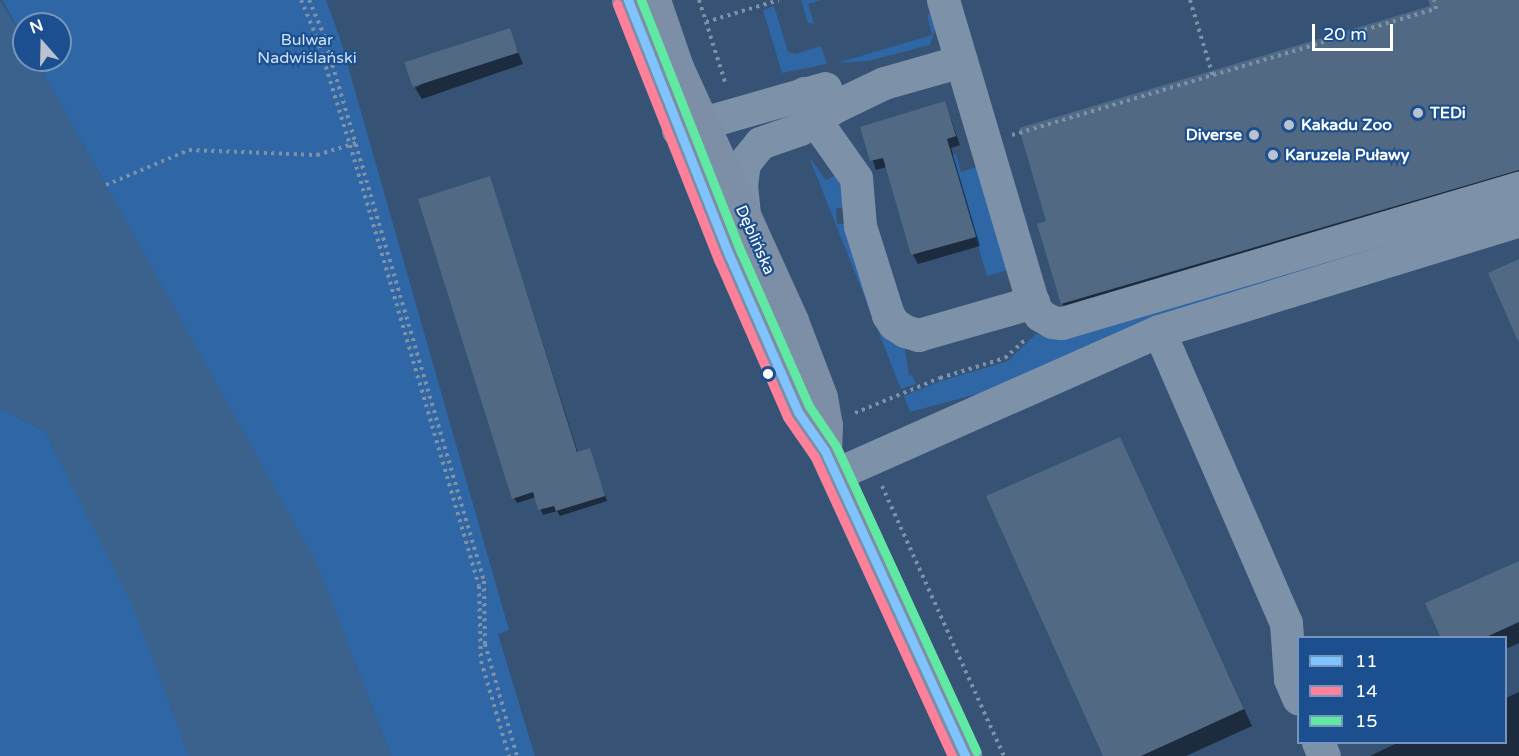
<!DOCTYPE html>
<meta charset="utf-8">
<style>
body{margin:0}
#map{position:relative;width:1519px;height:756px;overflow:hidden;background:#365274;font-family:"Varela Round",sans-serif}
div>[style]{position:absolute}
.green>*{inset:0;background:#2f66a5}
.water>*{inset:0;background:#3b618d}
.shadow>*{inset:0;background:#0007}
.building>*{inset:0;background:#526984;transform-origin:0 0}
.path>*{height:4px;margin-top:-2px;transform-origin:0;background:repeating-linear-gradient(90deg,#7d92a8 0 3px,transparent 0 7.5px)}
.minor>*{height:33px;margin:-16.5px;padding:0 16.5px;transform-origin:16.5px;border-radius:16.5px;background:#7d92a8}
.major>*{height:33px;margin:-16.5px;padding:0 16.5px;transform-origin:16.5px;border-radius:16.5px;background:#7d8ea7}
.bus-1>*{height:9px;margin:-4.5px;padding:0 4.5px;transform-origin:4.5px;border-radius:4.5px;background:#80c4ff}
.bus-2>*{height:9px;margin:-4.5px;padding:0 4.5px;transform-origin:4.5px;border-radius:4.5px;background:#ff8098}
.bus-3>*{height:9px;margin:-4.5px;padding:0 4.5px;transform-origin:4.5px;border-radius:4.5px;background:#60e9a3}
.dots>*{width:16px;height:16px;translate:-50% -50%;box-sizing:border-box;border:3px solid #1b4f8f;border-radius:50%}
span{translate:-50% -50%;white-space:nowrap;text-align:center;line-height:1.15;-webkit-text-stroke:4.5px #1b4f8f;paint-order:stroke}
.park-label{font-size:16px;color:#cfe3fa}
.poi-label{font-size:16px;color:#fff;font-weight:700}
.left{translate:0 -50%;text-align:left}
.right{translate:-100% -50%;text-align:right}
.street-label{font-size:16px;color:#fff}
.legend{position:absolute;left:1297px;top:636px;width:210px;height:108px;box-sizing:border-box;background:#1b4f8f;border:2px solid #7695bc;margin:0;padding:8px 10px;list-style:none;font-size:18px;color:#fff}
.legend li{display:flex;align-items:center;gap:12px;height:30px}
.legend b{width:30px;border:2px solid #7695bc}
.north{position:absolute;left:12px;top:12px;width:60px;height:60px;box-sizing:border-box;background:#1b4f8f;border:2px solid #7695bc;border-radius:50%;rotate:340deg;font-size:16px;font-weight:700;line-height:24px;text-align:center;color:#fff}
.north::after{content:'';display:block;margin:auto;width:21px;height:27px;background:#b9c2ce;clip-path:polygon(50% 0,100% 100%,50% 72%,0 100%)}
.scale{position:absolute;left:1312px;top:24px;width:81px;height:27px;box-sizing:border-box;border:3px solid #fff;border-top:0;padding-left:8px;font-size:18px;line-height:21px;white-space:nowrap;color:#fff;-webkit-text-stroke:4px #1b4f8f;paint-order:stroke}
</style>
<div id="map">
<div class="green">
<i style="clip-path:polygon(2px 0,326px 0,340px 38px,509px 630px,498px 634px,535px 756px,391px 756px,317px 565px,36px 60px,60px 60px,60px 24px,24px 24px,24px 39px)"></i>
<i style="clip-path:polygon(801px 0,822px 0,808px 4px,814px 24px,808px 23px)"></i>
<i style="clip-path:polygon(774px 6px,788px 52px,796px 54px,821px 46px,827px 64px,782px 73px,763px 10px)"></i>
<i style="clip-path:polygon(930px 14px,935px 29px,930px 45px,868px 61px,837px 63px,932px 35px,927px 15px)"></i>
<i style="clip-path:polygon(956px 154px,961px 172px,977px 167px,1008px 270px,987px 276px,951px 155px)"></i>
<i style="clip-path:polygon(809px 157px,826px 180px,836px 175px,841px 188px,843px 208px,836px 208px,837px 224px,844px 224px,884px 337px,891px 342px,904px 344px,909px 376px,912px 375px,916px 384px,901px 389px)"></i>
<i style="clip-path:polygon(1519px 199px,1216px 330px,910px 412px,904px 396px,941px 381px,1008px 361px,1036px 334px,1054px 336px)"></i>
<i style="clip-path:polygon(0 408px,45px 431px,135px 609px,189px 756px,0 756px)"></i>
</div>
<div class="water">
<i style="clip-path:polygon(0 0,24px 39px,24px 60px,36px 60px,317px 564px,391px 756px,189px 756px,134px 609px,45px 431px,0 408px)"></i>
</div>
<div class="shadow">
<i style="clip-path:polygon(1430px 0,1519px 0,1519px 187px,1071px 319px,1062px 303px,1432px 7px)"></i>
<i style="clip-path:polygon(509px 30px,523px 64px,422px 99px,415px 88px)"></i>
<i style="clip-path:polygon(945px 103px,960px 145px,951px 148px,980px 246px,918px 264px,913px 255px,887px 167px,876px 170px,862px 128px)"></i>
<i style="clip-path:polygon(490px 178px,578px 453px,589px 450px,607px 501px,560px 516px,557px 511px,543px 515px,536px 497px,517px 503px,514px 498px)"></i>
<i style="clip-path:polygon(1120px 439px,1252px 726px,1186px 756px,1105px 756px)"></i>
<i style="clip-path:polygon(1519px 562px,1519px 643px,1506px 649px,1506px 638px,1442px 638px)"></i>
<i style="clip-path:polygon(1519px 692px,1519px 756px,1370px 756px,1399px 742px,1506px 742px,1506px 698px)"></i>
</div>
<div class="building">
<i style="clip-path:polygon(1428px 0,1519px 0,1519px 170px,1061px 304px,1037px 224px,1046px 221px,1019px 128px,1430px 6px)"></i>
<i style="left:510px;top:28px;width:26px;height:111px;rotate:72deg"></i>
<i style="clip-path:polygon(945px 101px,956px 136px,947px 139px,976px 237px,911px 255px,883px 158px,870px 161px,860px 127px)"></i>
<i style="clip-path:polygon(490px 176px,577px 452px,590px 448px,605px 496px,556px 511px,554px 506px,538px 510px,533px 492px,512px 499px,418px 199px)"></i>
<i style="clip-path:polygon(1519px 259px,1519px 343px,1488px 273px)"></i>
<i style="clip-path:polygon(1120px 437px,1244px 709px,1141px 756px,1103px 756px,986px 496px)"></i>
<i style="clip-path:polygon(1519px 561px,1519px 622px,1484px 638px,1441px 638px,1425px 603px)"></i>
</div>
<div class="path">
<i style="left:301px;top:0;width:41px;rotate:67.2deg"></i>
<i style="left:317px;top:38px;width:112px;rotate:72.9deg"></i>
<i style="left:350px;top:145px;width:459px;rotate:73.7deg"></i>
<i style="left:479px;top:586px;width:75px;rotate:88.5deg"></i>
<i style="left:481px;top:661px;width:99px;rotate:73.6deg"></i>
<i style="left:309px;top:0;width:39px;rotate:67deg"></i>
<i style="left:324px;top:36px;width:568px;rotate:73.64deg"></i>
<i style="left:484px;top:581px;width:63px;rotate:89.1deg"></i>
<i style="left:485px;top:644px;width:116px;rotate:74.1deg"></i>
<i style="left:699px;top:0;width:89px;rotate:72.4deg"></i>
<i style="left:1190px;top:0;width:79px;rotate:73.2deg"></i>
<i style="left:706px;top:22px;width:76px;rotate:-16.8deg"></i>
<i style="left:1012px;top:135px;width:442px;rotate:-16.6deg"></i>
<i style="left:1436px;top:9px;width:9px;rotate:-103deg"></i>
<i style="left:106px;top:185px;width:90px;rotate:-22.9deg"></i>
<i style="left:189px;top:150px;width:128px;rotate:2.2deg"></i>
<i style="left:317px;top:155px;width:41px;rotate:-17.1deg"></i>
<i style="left:855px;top:413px;width:92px;rotate:-22.4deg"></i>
<i style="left:940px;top:378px;width:68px;rotate:-17.1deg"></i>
<i style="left:1005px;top:358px;width:28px;rotate:-42deg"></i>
<i style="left:882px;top:486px;width:296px;rotate:65.7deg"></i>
</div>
<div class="minor">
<i style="left:943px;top:0;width:320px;rotate:73.5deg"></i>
<i style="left:1034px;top:307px;width:10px;rotate:53deg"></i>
<i style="left:1040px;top:315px;width:14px;rotate:30deg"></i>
<i style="left:1052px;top:322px;width:10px;rotate:6deg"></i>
<i style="left:1062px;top:323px;width:477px;rotate:-16.5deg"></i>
<i style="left:804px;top:93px;width:29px;rotate:68deg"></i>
<i style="left:815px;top:120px;width:71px;rotate:54.7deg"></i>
<i style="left:856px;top:178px;width:48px;rotate:85.2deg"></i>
<i style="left:860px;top:226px;width:93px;rotate:72.5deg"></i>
<i style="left:888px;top:315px;width:11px;rotate:56deg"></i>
<i style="left:894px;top:324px;width:13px;rotate:32deg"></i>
<i style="left:905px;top:331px;width:14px;rotate:17deg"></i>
<i style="left:918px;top:335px;width:120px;rotate:-16deg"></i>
<i style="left:678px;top:130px;width:153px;rotate:-15.9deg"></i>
<i style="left:744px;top:214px;width:28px;rotate:-96deg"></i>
<i style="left:741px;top:186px;width:23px;rotate:-83deg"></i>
<i style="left:744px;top:163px;width:26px;rotate:-51deg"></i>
<i style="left:760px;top:143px;width:42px;rotate:-19.3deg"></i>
<i style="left:800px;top:129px;width:40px;rotate:-32.9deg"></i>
<i style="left:834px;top:107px;width:55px;rotate:-25.6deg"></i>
<i style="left:884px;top:83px;width:80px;rotate:-15.9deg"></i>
<i style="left:1159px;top:331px;width:318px;rotate:66.5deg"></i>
<i style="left:1286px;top:623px;width:56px;rotate:85.9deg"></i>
<i style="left:1290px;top:679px;width:21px;rotate:67deg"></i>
<i style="left:836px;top:474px;width:353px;rotate:-23.9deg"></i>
<i style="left:1159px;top:331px;width:377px;rotate:-17.1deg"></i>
<i style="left:1318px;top:742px;width:15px;rotate:67deg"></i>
</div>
<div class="major">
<i style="left:628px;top:0;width:277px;rotate:68.4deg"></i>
<i style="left:730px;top:257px;width:169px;rotate:66.3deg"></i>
<i style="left:798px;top:412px;width:47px;rotate:55.3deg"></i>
<i style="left:825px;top:451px;width:336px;rotate:65.3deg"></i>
<i style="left:654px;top:0;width:71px;rotate:71.1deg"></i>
<i style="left:677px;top:67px;width:279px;rotate:65.6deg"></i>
<i style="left:792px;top:321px;width:81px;rotate:69.1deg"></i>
<i style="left:821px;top:397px;width:28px;rotate:80deg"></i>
<i style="left:826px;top:425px;width:24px;rotate:92deg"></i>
</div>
<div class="bus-1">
<i style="left:628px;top:0;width:277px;rotate:68.4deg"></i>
<i style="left:730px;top:257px;width:169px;rotate:66.3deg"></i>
<i style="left:798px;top:412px;width:47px;rotate:55.3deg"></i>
<i style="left:825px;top:451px;width:336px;rotate:65.3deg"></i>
</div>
<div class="bus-2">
<i style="left:617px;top:4px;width:277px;rotate:68.4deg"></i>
<i style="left:719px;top:261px;width:170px;rotate:66.4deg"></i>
<i style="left:787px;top:417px;width:49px;rotate:55deg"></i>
<i style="left:815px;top:457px;width:329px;rotate:65.4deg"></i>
</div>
<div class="bus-3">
<i style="left:641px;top:0;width:271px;rotate:68.4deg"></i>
<i style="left:741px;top:252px;width:168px;rotate:66.2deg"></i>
<i style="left:809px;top:406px;width:48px;rotate:56deg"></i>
<i style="left:836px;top:446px;width:336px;rotate:65.3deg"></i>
</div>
<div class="dots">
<i style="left:1418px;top:113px;background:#b9c2ce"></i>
<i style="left:1289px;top:125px;background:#b9c2ce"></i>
<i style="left:1254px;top:135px;background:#b9c2ce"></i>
<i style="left:1273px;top:155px;background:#b9c2ce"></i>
<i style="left:768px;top:374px;background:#fff"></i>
</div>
<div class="park-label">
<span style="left:307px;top:49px">Bulwar<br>Nadwiślański</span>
</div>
<div class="poi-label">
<span class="left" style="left:1430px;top:113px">TEDi</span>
<span class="left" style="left:1301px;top:125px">Kakadu Zoo</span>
<span class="right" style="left:1242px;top:135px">Diverse</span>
<span class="left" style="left:1285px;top:155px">Karuzela Puławy</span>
</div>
<div class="street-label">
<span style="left:755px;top:240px;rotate:66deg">Dęblińska</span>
</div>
<ul class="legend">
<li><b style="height:8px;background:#80c4ff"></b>11</li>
<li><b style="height:8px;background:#ff8098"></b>14</li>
<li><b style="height:8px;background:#60e9a3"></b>15</li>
</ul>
<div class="north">N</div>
<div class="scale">20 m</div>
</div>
